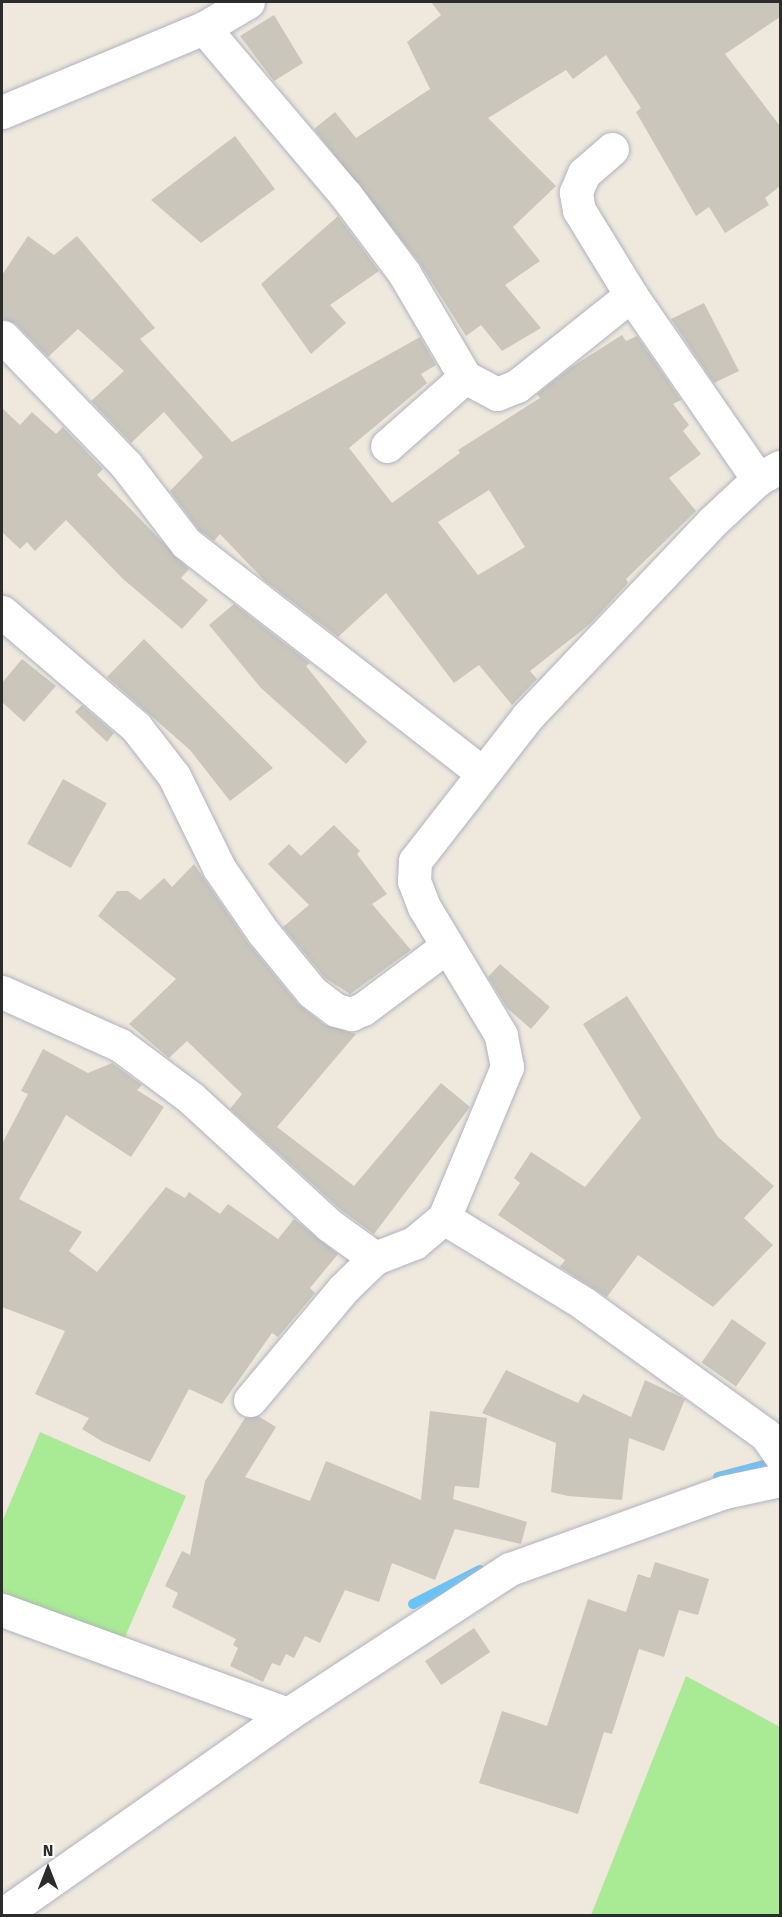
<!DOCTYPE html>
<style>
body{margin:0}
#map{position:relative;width:782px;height:1917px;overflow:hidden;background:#efe9dd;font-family:"Fira Sans",sans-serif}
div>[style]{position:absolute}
.green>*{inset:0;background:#a9ea94}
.stream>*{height:10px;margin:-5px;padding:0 5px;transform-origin:5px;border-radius:5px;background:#66c4fb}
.building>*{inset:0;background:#cac6bc;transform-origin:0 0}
.roads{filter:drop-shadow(0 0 2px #b1b2c1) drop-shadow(0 0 2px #b1b2c1)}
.minor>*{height:33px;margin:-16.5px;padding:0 16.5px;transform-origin:16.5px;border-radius:16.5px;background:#fff}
span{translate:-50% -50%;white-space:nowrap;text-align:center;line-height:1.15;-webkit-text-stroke:6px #fff;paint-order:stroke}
.frame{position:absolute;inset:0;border:3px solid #2c2c2c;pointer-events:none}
.north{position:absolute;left:18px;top:1839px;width:60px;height:60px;-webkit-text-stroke:4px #fff;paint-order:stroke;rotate:0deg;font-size:16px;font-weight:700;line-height:24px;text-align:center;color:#2c2c2c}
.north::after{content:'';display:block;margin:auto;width:21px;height:27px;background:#2c2c2c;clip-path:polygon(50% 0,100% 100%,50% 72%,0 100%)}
</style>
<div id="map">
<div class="green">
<i style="clip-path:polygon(40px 1432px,186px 1496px,125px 1637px,97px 1631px,2px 1592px,2px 1522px)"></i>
<i style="clip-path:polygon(686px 1676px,780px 1727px,780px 1915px,591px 1915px)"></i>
</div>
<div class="stream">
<i style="left:718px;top:1477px;width:48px;rotate:-14.6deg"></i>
<i style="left:413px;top:1604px;width:75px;rotate:-26.9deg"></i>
</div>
<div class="building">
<i style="clip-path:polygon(431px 2px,780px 2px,780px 17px,725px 54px,780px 126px,780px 186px,765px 198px,769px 205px,725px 233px,709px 207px,696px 216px,636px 112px,641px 108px,606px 55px,573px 79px,566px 70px,488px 118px,556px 186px,513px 227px,540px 261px,505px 285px,541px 328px,502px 351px,481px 325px,466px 336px,419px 262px,314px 129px,335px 112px,356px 138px,430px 89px,407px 42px,441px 15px)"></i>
<i style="clip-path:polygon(274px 15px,303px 63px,274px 81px,240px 36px)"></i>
<i style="clip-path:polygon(235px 136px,275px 189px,201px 243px,151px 200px)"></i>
<i style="clip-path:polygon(338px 216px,379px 271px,330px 305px,346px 323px,311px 354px,261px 284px)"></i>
<i style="clip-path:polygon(evenodd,28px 236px,54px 255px,77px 236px,155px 328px,140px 339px,232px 442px,420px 337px,436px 365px,421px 374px,427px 383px,349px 448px,392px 503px,460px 453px,458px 450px,540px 398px,537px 394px,570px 368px,622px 335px,626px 341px,637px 336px,681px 400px,673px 404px,689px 425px,683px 431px,701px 454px,669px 478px,696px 511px,626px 579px,628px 583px,590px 624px,530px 671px,537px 679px,512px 705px,479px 665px,454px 683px,386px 593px,338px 637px,264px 580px,220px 534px,214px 541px,199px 530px,170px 491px,203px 457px,164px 412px,131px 443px,91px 401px,124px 371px,78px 329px,48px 357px,16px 324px,2px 319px,2px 275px,28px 236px,489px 490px,525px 547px,478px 575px,438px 522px,489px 490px)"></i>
<i style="clip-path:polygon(704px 303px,739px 371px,714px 383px,671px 319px)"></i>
<i style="clip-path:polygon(2px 408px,20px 425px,32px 412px,56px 434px,63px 427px,103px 469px,97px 475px,189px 569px,181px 578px,208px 600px,182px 629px,123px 579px,66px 520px,35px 551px,27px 542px,20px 549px,2px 532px)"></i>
<i style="clip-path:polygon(234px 604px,310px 663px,306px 666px,367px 742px,346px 764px,261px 688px,209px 625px)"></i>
<i style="clip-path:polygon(144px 639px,273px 768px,230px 801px,190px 750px,107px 677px)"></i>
<i style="clip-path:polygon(22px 659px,56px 686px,24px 722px,2px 702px,2px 683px)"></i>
<i style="clip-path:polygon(82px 705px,114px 733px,107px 742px,75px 712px)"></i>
<i style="left:63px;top:779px;width:50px;height:74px;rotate:29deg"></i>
<i style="clip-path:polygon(334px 825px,360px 851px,357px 854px,387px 894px,372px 904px,411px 950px,350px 994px,325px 978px,283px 927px,309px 905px,268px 864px,289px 844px,301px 856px)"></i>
<i style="clip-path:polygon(194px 864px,248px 943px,298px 1004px,325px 1025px,356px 1034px,277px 1127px,354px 1186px,441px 1083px,470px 1107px,374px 1234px,341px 1210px,230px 1109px,242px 1094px,187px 1041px,169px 1058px,129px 1024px,176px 979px,98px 916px,117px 891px,128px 891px,140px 900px,164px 878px,172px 887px)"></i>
<i style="clip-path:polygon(500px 964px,550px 1007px,531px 1029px,507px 1008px,488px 977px)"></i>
<i style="clip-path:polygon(627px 996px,718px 1137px,774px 1186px,744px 1218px,773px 1245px,713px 1307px,638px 1255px,607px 1297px,560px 1267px,565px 1260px,498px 1215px,520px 1183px,514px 1178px,531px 1152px,585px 1187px,641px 1118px,583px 1024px)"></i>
<i style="clip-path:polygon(43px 1049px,88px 1073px,112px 1063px,142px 1085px,137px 1090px,164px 1107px,131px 1157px,66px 1115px,19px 1199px,82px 1232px,69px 1251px,97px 1272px,166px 1187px,185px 1198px,189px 1192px,220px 1214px,228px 1204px,278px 1239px,294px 1219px,338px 1254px,310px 1288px,315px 1293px,278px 1337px,272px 1333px,222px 1404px,189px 1389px,150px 1462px,103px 1442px,82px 1429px,89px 1418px,35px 1394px,65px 1331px,2px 1307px,2px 1144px,28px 1094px,21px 1091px)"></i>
<i style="left:732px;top:1319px;width:42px;height:53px;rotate:35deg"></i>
<i style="clip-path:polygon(506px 1370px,578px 1403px,583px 1394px,631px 1417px,645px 1380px,685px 1399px,664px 1451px,629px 1438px,622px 1500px,568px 1496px,551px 1492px,556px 1443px,482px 1413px)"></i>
<i style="clip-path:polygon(430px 1411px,487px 1418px,479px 1488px,455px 1486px,453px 1499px,527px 1522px,521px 1544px,455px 1529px,435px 1580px,392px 1563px,379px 1602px,345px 1590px,320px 1643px,305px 1636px,294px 1658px,286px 1654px,280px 1666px,272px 1663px,263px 1682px,230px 1666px,238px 1648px,233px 1645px,236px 1639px,172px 1607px,178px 1593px,165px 1586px,182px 1551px,190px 1555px,205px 1481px,245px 1418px,258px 1416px,276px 1427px,245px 1477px,310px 1501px,326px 1461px,421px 1500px)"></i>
<i style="clip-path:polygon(655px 1562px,709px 1579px,698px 1615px,679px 1610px,664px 1657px,639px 1649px,612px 1734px,604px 1732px,578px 1814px,479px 1783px,502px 1711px,547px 1726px,588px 1599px,626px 1612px,638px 1574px,650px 1578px)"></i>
<i style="left:474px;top:1628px;width:29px;height:59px;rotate:56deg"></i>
</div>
<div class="roads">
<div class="minor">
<i style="left:204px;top:28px;width:218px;rotate:49.7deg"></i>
<i style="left:345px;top:194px;width:99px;rotate:53.2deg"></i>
<i style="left:404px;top:273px;width:121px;rotate:59.6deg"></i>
<i style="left:465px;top:377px;width:104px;rotate:138.5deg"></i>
<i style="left:2px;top:112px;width:219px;rotate:-22.6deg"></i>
<i style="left:204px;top:28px;width:51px;rotate:-30.6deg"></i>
<i style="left:612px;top:149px;width:37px;rotate:139deg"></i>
<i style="left:584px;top:173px;width:21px;rotate:113deg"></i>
<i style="left:576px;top:192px;width:18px;rotate:81deg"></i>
<i style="left:579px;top:210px;width:100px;rotate:58.5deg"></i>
<i style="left:631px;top:295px;width:224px;rotate:55.4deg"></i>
<i style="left:3px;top:337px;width:178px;rotate:46.1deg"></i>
<i style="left:126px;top:465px;width:98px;rotate:52.4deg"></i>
<i style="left:186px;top:543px;width:375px;rotate:37.8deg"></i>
<i style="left:465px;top:377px;width:36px;rotate:28deg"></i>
<i style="left:497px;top:394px;width:22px;rotate:-22deg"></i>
<i style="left:517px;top:386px;width:146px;rotate:-38.6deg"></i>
<i style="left:2px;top:612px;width:177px;rotate:40.6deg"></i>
<i style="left:136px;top:727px;width:62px;rotate:52.2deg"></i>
<i style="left:174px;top:776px;width:102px;rotate:63.9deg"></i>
<i style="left:219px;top:868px;width:78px;rotate:55.5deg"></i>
<i style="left:263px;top:932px;width:77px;rotate:50.8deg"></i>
<i style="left:312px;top:992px;width:30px;rotate:37deg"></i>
<i style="left:336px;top:1010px;width:16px;rotate:15deg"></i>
<i style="left:351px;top:1014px;width:13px;rotate:-23deg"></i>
<i style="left:363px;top:1009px;width:104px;rotate:-36.8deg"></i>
<i style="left:2px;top:992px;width:129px;rotate:24.2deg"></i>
<i style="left:120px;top:1045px;width:89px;rotate:36.7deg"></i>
<i style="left:191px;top:1098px;width:188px;rotate:42.6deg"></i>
<i style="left:329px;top:1225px;width:57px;rotate:35.7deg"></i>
<i style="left:444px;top:1218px;width:163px;rotate:31.4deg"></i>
<i style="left:583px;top:1303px;width:226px;rotate:35.8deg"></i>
<i style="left:766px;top:1435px;width:24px;rotate:55deg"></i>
<i style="left:250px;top:1400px;width:145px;rotate:-50deg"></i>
<i style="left:343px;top:1289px;width:45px;rotate:-44.1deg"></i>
<i style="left:375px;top:1258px;width:42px;rotate:-21deg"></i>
<i style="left:414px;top:1243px;width:39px;rotate:-40deg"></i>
<i style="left:444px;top:1218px;width:164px;rotate:-67.4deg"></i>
<i style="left:507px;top:1067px;width:33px;rotate:-101deg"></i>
<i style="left:501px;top:1035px;width:149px;rotate:-121deg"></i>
<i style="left:424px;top:907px;width:28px;rotate:-111deg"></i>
<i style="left:414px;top:881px;width:20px;rotate:-87deg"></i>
<i style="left:415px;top:861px;width:184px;rotate:-52.1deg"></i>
<i style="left:528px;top:716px;width:267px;rotate:-46.5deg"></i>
<i style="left:712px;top:522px;width:63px;rotate:-43.1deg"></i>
<i style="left:758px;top:479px;width:25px;rotate:-29deg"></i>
<i style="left:2px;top:1610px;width:304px;rotate:20deg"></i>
<i style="left:2px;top:1915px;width:350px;rotate:-35.1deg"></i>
<i style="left:288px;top:1714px;width:265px;rotate:-33.2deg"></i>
<i style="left:510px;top:1569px;width:227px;rotate:-19.8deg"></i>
<i style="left:724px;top:1492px;width:57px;rotate:-12.1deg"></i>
</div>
</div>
<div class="frame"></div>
<div class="north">N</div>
</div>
